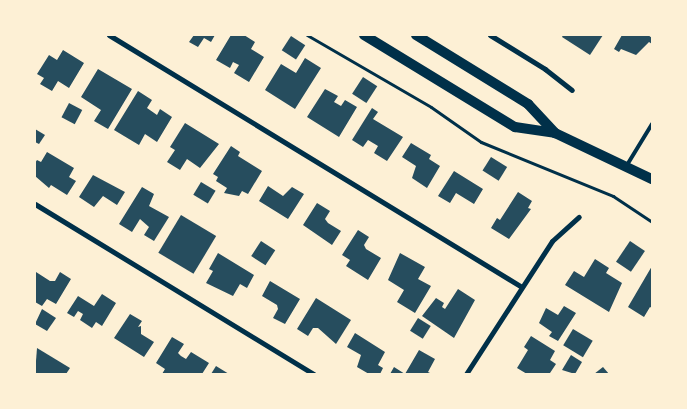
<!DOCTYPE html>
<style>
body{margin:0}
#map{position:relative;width:687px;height:409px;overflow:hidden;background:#fdf0d5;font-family:"DM Sans",sans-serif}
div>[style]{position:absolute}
.building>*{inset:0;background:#264d5e;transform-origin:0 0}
.path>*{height:3px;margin:-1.5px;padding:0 1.5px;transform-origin:1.5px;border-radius:1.5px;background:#003049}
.service>*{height:4px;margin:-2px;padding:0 2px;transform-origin:2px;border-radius:2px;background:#003049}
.minor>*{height:5px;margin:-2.5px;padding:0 2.5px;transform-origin:2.5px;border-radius:2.5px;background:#003049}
.secondary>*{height:10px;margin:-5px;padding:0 5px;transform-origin:5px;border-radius:5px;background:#003049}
span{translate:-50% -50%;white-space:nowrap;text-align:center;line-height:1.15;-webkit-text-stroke:5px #fdf0d5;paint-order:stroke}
.frame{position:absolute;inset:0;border:36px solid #fdf0d5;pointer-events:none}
</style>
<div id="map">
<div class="building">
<i style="clip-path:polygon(194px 35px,215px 35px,211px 42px,204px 38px,198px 47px,189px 42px)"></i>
<i style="clip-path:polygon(231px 35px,244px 35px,255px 42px,251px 49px,264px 57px,249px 82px,234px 73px,239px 65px,233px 62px,230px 68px,216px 60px)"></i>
<i style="clip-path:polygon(563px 35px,603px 35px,590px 55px,562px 37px)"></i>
<i style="clip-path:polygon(622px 35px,648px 35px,652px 38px,652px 44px,649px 42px,636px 55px,621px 49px,619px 52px,614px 49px)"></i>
<i style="left:291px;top:36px;width:17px;height:17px;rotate:33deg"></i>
<i style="clip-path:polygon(63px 50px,84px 63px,69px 88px,58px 81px,52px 91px,40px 84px,44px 78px,37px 74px,49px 55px,57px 60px)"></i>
<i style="clip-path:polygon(305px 58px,321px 68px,295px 109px,265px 90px,281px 64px,296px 73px)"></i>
<i style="clip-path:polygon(98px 69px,132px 89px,108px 129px,94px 121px,101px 110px,81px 97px)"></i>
<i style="left:363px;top:77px;width:17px;height:20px;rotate:33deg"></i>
<i style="clip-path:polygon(325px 89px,338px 96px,334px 102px,341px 106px,345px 100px,357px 107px,339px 137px,307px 117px)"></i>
<i style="clip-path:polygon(138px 91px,152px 100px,147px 108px,157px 115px,160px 109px,172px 117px,157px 142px,145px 134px,139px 145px,114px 130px)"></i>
<i style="left:69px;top:103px;width:15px;height:16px;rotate:28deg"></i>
<i style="clip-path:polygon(372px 108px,378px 112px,373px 119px,403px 137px,387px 161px,374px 153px,378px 146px,368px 140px,363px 147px,352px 140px)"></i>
<i style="clip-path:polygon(185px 123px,219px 144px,200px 168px,187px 159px,180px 170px,167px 162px,175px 150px,170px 147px)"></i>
<i style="clip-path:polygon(35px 129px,45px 135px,39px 144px,35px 142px)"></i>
<i style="clip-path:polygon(411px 143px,431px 155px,429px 159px,440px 166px,427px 188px,412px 178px,416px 166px,402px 157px)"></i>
<i style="clip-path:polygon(231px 146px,240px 152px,238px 156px,262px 171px,248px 194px,242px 191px,239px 196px,224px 193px,227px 188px,216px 181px,218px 177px,213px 174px)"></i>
<i style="clip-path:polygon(47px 152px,74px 168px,69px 177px,76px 181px,67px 195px,51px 185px,49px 188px,35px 176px,35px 163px,37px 160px,41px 162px)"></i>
<i style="left:491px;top:157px;width:19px;height:16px;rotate:32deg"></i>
<i style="clip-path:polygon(454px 171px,483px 189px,474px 204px,456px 193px,450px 203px,438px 196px)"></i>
<i style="clip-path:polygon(93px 175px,125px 192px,117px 205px,103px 196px,94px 207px,79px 197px)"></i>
<i style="left:201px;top:182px;width:17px;height:15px;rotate:31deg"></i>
<i style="clip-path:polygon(268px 186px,283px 196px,292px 187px,304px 194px,288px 219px,259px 201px)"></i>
<i style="clip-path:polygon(142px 187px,154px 194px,149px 206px,169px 217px,154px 241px,144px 235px,149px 227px,140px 219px,132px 232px,119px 224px)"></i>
<i style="clip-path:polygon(518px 192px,532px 201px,528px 208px,531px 209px,509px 239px,491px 228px,497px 218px,500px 220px)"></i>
<i style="clip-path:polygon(317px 203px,330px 211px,325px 219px,328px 223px,341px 231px,332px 245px,303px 225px)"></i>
<i style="left:181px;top:215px;width:41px;height:44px;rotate:31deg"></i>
<i style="clip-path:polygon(358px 230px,369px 237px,364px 245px,366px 249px,381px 258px,368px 280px,346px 266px,350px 260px,342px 255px)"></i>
<i style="left:261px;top:241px;width:17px;height:18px;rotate:33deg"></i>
<i style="left:630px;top:241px;width:18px;height:25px;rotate:34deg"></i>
<i style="clip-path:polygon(218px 253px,254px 275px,247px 288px,240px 284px,233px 296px,206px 283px,213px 271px,209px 269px)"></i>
<i style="clip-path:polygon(400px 253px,425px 267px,418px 279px,431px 286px,415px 313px,397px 302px,404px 290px,388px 280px)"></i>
<i style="clip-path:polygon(595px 259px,609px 268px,606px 273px,622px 283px,609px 312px,565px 285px,574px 271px,584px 277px)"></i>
<i style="clip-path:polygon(652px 266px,652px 308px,650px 307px,644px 317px,628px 307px)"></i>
<i style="clip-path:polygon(36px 272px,50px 281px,55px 281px,60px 272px,71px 279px,56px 304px,47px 299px,42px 306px,35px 302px)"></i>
<i style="clip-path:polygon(270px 281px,300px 299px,285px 324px,273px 318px,278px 309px,277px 305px,262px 296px)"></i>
<i style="clip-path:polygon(458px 289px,475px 300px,454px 338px,422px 316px,436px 298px,444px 303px,442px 307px,445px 309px)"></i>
<i style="clip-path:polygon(102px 294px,116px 303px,102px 326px,96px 322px,92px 328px,80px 320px,83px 314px,78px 311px,74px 317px,67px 313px,78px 296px,94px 306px)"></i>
<i style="clip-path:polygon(316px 298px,351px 320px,336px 344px,318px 328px,313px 328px,308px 336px,297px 329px)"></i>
<i style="clip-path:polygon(564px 306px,576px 313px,558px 341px,549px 336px,552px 332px,539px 323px,546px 308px,558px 315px)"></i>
<i style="clip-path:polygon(42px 309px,56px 318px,47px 331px,35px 324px)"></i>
<i style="clip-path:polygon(130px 314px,142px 321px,138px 327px,141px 326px,141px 334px,154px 342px,144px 357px,114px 338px)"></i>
<i style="left:418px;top:318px;width:15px;height:15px;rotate:32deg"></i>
<i style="left:573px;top:329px;width:23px;height:19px;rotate:31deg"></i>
<i style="clip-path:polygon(355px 333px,385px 352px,378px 365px,383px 368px,380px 374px,369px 374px,357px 367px,361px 355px,347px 347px)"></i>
<i style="clip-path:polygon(531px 336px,555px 351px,550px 360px,556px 364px,550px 373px,527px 374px,517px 368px,528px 350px,524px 347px)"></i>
<i style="clip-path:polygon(172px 337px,184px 344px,178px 353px,181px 356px,186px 359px,191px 352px,209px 363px,202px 374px,162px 374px,165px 369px,156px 363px)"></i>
<i style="clip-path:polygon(37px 348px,70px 368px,66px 374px,35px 374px)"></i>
<i style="clip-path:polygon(419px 350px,435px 359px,428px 372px,432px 374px,390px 374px,394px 367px,405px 374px)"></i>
<i style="clip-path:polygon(571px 355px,582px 362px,575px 374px,562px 370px)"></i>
<i style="clip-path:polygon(216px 366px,229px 374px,211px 374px)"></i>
<i style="clip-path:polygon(603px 367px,609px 374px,594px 374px)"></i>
</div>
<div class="path">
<i style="left:307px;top:35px;width:143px;rotate:30.1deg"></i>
<i style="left:431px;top:107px;width:61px;rotate:35deg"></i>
<i style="left:481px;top:142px;width:143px;rotate:22.2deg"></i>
<i style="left:613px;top:196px;width:47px;rotate:33.7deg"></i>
</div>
<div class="service">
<i style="left:627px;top:165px;width:48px;rotate:-58.6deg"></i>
</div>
<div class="minor">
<i style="left:109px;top:35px;width:482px;rotate:31.4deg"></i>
<i style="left:490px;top:35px;width:65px;rotate:31.7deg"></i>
<i style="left:545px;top:69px;width:34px;rotate:38deg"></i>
<i style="left:35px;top:204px;width:327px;rotate:31.4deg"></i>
<i style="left:466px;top:374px;width:158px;rotate:-57.1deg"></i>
<i style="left:552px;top:241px;width:36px;rotate:-42deg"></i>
</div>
<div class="secondary">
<i style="left:364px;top:35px;width:177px;rotate:31.4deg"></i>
<i style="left:515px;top:127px;width:40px;rotate:8.5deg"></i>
<i style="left:555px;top:133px;width:107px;rotate:25.4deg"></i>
<i style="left:416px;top:35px;width:132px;rotate:31.6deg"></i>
<i style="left:528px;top:104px;width:40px;rotate:47deg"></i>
</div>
<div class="frame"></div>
</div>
